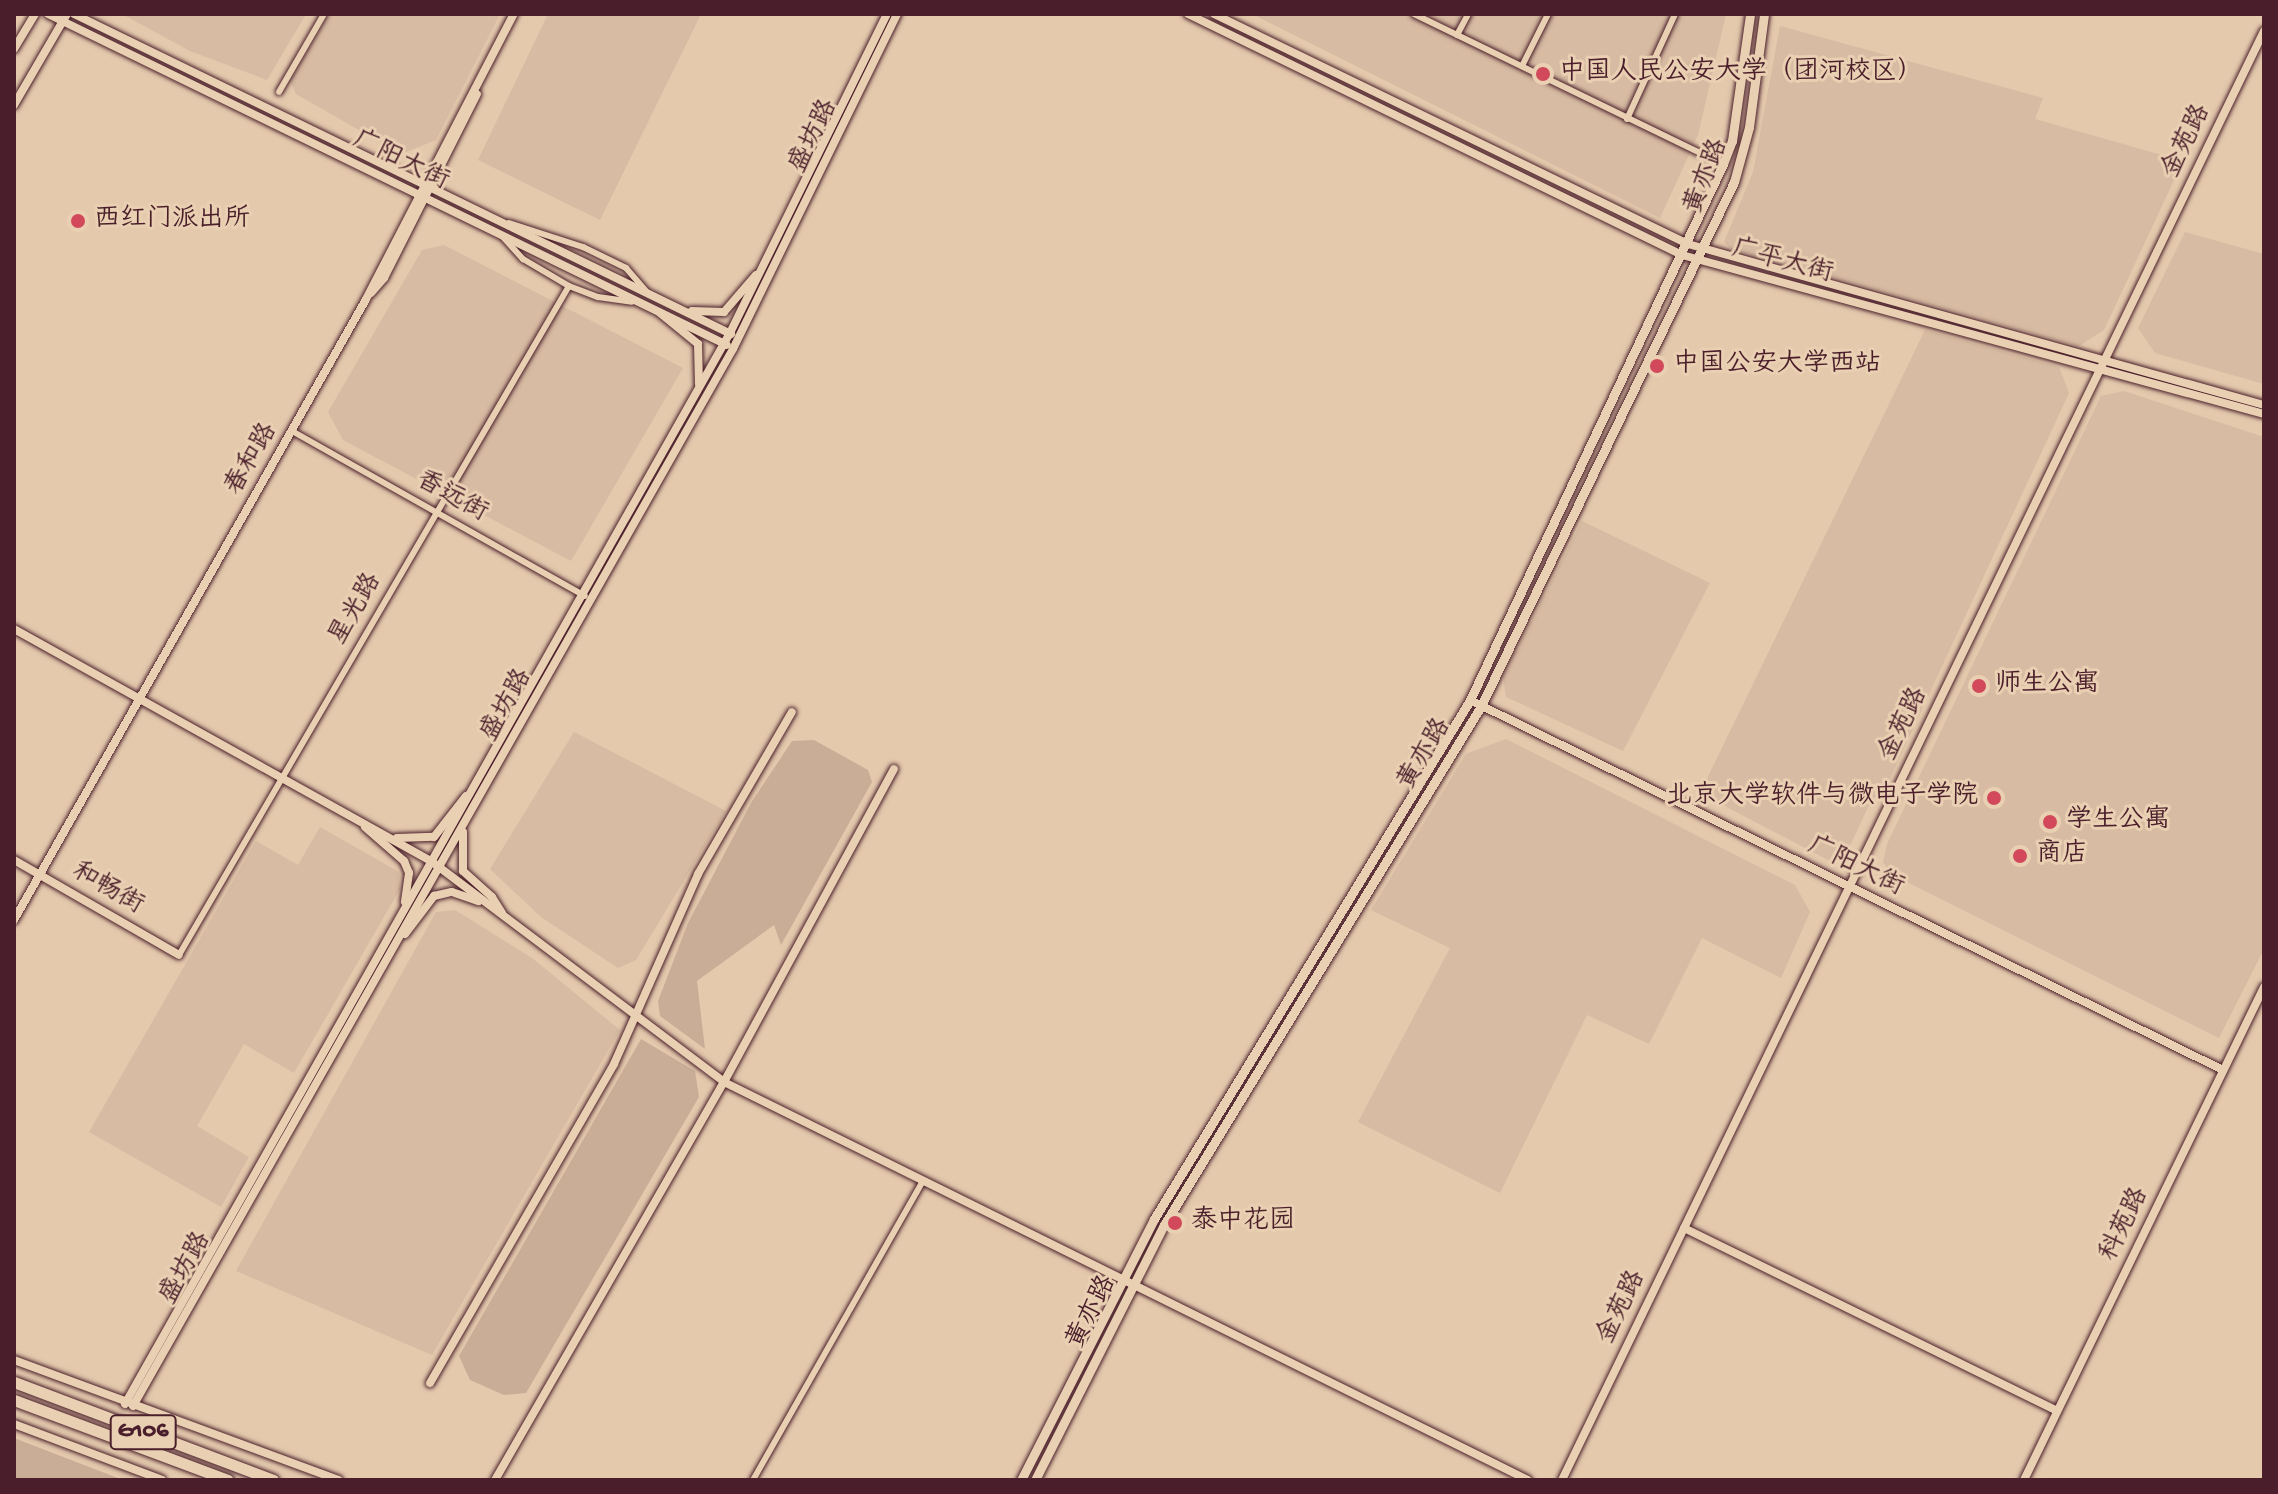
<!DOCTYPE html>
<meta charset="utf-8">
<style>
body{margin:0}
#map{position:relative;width:2278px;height:1494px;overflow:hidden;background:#e4c9ad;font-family:"Gochi Hand","LXGW WenKai TC",sans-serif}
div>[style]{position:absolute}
.built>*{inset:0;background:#d7bba2}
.green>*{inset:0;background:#caad97}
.roads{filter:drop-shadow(0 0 2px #4a1f2b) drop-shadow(0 0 2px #4a1f2b)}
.street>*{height:6px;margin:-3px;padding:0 3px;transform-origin:3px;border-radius:3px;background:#ead0b2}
.secondary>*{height:8px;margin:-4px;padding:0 4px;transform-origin:4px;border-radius:4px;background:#ead0b2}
.primary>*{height:9px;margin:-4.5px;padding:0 4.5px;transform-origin:4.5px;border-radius:4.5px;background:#ead0b2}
.highway>*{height:11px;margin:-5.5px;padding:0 5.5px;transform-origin:5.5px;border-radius:5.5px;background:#ead0b2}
.dots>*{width:22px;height:22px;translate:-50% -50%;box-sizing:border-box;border:4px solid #ead0b2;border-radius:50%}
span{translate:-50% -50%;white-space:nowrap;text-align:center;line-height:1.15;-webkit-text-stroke:6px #ead0b2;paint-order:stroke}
.shield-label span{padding:2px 6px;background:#ead0b2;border:2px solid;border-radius:6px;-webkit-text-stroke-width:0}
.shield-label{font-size:24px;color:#4a1f2b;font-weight:700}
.poi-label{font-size:26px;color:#4a1f2b}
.left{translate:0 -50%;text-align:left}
.right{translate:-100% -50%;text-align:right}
.street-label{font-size:26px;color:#4a1f2b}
.frame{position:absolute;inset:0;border:16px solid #4a1f2b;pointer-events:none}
</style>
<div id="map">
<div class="built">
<i style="clip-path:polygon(122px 14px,306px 14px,267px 80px,190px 51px)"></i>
<i style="clip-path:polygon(330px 14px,500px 14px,436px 140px,401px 154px,296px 94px,290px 81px)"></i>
<i style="clip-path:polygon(548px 14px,701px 14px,600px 220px,478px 160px)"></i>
<i style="clip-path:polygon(1252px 14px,1726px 14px,1698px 135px,1660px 218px)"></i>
<i style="clip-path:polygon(1780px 26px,2043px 98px,2035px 119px,2183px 161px,2104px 330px,2079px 346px,1731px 249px,1724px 242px,1753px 172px)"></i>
<i style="clip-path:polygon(2185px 232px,2264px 254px,2264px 384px,2155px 353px,2138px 328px)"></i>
<i style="clip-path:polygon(444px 245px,683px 368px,571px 561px,343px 440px,328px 412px,422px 250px)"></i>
<i style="clip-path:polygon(1925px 330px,2059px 367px,2069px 393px,1886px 787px,1870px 803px,1848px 850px,1828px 860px,1700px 793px)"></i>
<i style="clip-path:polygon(2124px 391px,2264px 437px,2264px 949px,2219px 1038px,1891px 874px,1883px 862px,1887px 844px,2101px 396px)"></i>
<i style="clip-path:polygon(1582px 521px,1710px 583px,1623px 751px,1506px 697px,1503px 677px)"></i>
<i style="clip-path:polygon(574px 732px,726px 811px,636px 960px,618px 968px,541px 917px,490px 869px)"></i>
<i style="clip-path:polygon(1506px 739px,1795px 885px,1810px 912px,1781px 978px,1702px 938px,1649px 1044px,1587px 1015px,1500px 1193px,1358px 1122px,1450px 948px,1371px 910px,1466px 754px)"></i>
<i style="clip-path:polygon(320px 827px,399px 872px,400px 889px,294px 1073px,244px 1044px,197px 1126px,249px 1157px,221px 1207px,89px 1132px,256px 841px,298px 865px)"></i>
<i style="clip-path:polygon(455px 910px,532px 958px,620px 1030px,432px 1355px,236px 1271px,436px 912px)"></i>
</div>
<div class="green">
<i style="clip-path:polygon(814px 740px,868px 770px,872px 782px,781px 945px,774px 925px,697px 981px,705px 1049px,660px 1016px,658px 1001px,688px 923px,751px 803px,792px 741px)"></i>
<i style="clip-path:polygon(641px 1039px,695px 1071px,699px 1097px,526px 1393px,504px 1395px,470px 1380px,459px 1356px)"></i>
<i style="clip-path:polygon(14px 1438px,123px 1480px,14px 1480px)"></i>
</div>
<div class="roads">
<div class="street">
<i style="left:1414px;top:14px;width:343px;rotate:25.9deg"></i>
<i style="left:1457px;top:35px;width:24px;rotate:-62deg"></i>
<i style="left:1522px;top:66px;width:58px;rotate:-63.4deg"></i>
<i style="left:279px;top:92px;width:90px;rotate:-60deg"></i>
<i style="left:1627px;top:119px;width:115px;rotate:-65.4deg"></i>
<i style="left:509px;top:223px;width:78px;rotate:18deg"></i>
<i style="left:583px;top:247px;width:48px;rotate:26deg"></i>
<i style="left:626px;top:268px;width:30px;rotate:49deg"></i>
<i style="left:503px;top:237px;width:30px;rotate:48deg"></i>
<i style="left:523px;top:259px;width:53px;rotate:30.4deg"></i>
<i style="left:569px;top:286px;width:31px;rotate:21deg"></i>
<i style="left:598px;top:297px;width:34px;rotate:8deg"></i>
<i style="left:292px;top:431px;width:336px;rotate:29.4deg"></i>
<i style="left:179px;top:955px;width:774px;rotate:-59.76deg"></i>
<i style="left:753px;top:1480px;width:343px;rotate:-60.4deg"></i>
</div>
<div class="secondary">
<i style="left:48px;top:14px;width:755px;rotate:25.99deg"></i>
<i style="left:74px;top:14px;width:731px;rotate:25.97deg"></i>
<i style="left:1188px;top:14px;width:550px;rotate:26.01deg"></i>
<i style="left:1682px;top:255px;width:603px;rotate:15.28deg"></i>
<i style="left:1214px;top:14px;width:527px;rotate:25.88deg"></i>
<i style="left:1688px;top:244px;width:598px;rotate:15.62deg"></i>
<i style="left:14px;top:49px;width:41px;rotate:-59deg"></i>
<i style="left:14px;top:105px;width:105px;rotate:-59.8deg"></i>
<i style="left:371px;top:293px;width:20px;rotate:-49deg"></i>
<i style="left:384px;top:278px;width:206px;rotate:-63.2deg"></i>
<i style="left:692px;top:311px;width:32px;rotate:2deg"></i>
<i style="left:724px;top:312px;width:49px;rotate:-49.1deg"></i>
<i style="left:660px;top:313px;width:49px;rotate:39.2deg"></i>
<i style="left:698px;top:344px;width:40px;rotate:88.6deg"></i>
<i style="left:14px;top:629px;width:477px;rotate:29.1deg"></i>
<i style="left:431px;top:861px;width:367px;rotate:37deg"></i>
<i style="left:724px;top:1082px;width:897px;rotate:26.34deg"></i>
<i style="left:1470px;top:700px;width:839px;rotate:26.17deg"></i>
<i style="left:365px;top:827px;width:52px;rotate:41.1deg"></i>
<i style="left:404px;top:861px;width:13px;rotate:67deg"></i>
<i style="left:409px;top:873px;width:29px;rotate:98deg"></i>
<i style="left:463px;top:832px;width:39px;rotate:90deg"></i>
<i style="left:463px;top:871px;width:39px;rotate:42deg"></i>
<i style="left:492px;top:897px;width:19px;rotate:58deg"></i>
<i style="left:397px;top:838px;width:37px;rotate:-2deg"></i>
<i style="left:434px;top:837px;width:52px;rotate:-52deg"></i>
<i style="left:14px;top:860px;width:190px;rotate:29.9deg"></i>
<i style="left:14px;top:920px;width:712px;rotate:-60.44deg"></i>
<i style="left:365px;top:301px;width:323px;rotate:-62.6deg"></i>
<i style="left:405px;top:934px;width:48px;rotate:-52.7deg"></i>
<i style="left:434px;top:896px;width:18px;rotate:-13deg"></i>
<i style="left:452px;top:892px;width:28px;rotate:19deg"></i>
<i style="left:1684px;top:1228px;width:415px;rotate:26.1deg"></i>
<i style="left:14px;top:1360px;width:346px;rotate:20.3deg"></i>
<i style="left:430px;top:1383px;width:368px;rotate:-60deg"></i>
<i style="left:614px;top:1064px;width:208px;rotate:-66.1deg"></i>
<i style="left:698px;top:874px;width:187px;rotate:-59.9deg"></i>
<i style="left:125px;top:1404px;width:1230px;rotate:-60.54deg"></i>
<i style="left:730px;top:333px;width:356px;rotate:-63.8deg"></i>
<i style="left:133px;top:1406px;width:1215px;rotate:-60.42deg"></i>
<i style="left:733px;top:349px;width:373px;rotate:-63.9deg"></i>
<i style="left:14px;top:1424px;width:158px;rotate:20.7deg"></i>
<i style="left:495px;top:1480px;width:459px;rotate:-60.1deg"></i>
<i style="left:724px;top:1082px;width:356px;rotate:-61.5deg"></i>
<i style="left:1562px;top:1480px;width:1610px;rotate:-64.15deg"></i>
<i style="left:2024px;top:1480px;width:548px;rotate:-64.04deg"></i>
</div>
<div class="primary">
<i style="left:1021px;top:1480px;width:293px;rotate:-63deg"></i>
<i style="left:1154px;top:1219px;width:608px;rotate:-58.66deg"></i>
<i style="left:1470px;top:700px;width:593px;rotate:-64.73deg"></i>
<i style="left:1723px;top:164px;width:25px;rotate:-69deg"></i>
<i style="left:1732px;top:141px;width:128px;rotate:-81.9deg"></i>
<i style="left:1035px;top:1480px;width:286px;rotate:-63.2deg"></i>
<i style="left:1164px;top:1225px;width:608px;rotate:-58.58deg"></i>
<i style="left:1481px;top:706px;width:582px;rotate:-64.23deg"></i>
<i style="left:1734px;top:182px;width:57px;rotate:-74.7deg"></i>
<i style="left:1749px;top:127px;width:114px;rotate:-82.4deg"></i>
</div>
<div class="highway">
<i style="left:14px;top:1382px;width:277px;rotate:20.7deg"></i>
<i style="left:14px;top:1400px;width:228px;rotate:20.5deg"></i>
</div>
</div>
<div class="dots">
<i style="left:1543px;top:74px;background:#d1495b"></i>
<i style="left:78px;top:221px;background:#d1495b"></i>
<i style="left:1657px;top:366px;background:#d1495b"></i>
<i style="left:1979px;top:686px;background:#d1495b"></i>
<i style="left:1994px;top:798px;background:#d1495b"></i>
<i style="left:2050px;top:822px;background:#d1495b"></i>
<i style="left:2020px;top:856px;background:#d1495b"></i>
<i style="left:1175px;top:1223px;background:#d1495b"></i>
</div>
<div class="shield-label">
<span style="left:143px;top:1432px">G106</span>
</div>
<div class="poi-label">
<span class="left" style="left:1559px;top:74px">中国人民公安大学（团河校区）</span>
<span class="left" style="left:94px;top:221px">西红门派出所</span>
<span class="left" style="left:1673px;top:366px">中国公安大学西站</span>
<span class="left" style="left:1995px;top:686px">师生公寓</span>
<span class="right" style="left:1978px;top:798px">北京大学软件与微电子学院</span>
<span class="left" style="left:2066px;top:822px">学生公寓</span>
<span class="left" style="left:2036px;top:856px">商店</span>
<span class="left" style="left:1191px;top:1223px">泰中花园</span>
</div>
<div class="street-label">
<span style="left:815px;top:137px;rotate:-64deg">盛坊路</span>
<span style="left:2188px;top:142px;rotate:-64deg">金苑路</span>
<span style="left:400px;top:162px;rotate:26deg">广阳大街</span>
<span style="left:1708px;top:177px;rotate:-69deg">黄亦路</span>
<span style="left:1782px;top:263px;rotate:15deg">广平大街</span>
<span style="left:253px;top:460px;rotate:-60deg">春和路</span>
<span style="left:451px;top:498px;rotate:29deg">香远街</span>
<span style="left:357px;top:610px;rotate:-60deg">星光路</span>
<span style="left:508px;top:706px;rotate:-61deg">盛坊路</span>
<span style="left:1905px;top:725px;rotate:-64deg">金苑路</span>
<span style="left:1426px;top:755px;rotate:-59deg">黄亦路</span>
<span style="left:1855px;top:868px;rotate:26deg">广阳大街</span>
<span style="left:107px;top:890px;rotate:30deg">和畅街</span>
<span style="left:2126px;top:1225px;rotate:-64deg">科苑路</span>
<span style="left:187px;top:1269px;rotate:-61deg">盛坊路</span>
<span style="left:1623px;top:1308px;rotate:-64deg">金苑路</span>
<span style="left:1093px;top:1313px;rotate:-63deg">黄亦路</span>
</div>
<div class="frame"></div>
</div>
